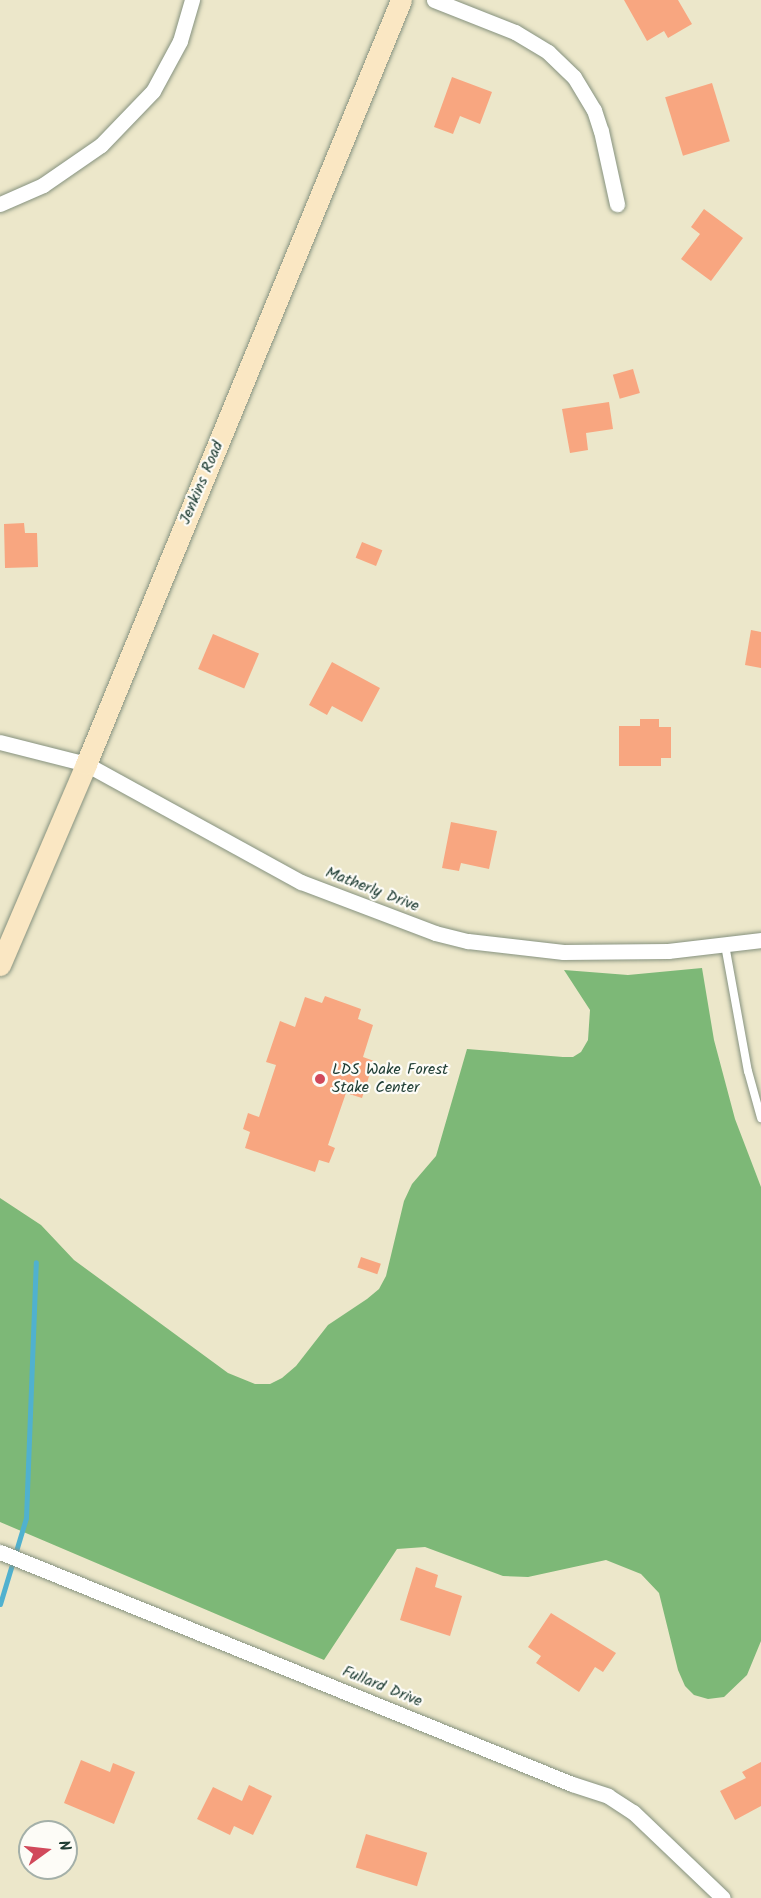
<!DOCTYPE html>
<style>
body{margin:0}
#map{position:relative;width:761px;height:1898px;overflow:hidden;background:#ece7ca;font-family:Kalam,sans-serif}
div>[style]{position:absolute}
.forest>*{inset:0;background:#7db877}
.stream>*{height:5px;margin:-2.5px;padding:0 2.5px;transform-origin:2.5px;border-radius:2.5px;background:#50b1cf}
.building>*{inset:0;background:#f8a680;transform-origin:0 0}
.roads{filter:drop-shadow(0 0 2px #86927f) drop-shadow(0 0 2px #86927f)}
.lane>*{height:8px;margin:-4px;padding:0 4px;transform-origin:4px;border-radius:4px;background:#fff}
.street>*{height:15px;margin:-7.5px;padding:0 7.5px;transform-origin:7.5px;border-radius:7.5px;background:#fff}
.secondary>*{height:21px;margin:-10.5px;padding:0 10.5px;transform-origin:10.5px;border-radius:10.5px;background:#fae7c3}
.dots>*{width:16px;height:16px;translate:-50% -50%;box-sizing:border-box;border:3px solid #fdfcf7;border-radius:50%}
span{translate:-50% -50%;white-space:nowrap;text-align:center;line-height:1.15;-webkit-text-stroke:4.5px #fdfcf7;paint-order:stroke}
.street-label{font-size:16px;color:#1f3d34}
.poi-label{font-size:16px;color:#1f3d34}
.left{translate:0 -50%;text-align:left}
.north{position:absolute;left:18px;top:1820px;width:60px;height:60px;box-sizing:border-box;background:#fdfcf7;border:2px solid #a4b0a9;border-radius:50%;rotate:75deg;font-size:16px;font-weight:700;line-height:24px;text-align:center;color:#1f3d34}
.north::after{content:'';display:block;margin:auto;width:21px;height:27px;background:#d1495b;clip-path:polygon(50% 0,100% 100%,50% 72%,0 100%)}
</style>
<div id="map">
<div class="forest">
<i style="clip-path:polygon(702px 968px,714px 1040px,735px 1119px,761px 1187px,761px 1641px,747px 1675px,724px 1697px,708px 1699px,694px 1695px,685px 1686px,678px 1670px,659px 1593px,641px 1574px,606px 1560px,528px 1577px,503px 1576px,425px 1547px,397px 1549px,324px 1660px,0 1522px,0 1198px,41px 1225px,74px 1260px,228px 1373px,255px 1384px,270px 1384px,282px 1378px,296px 1366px,328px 1325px,367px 1299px,379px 1289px,386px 1276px,404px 1201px,412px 1184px,436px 1156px,467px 1049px,563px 1057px,573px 1057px,581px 1052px,588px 1040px,590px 1010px,564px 970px,628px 975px)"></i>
</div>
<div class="stream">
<i style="left:0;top:1604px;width:90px;rotate:-73.2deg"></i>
<i style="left:26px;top:1518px;width:256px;rotate:-87.8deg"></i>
</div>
<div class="building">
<i style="clip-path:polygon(624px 0,678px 0,692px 24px,668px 38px,664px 31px,647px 41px)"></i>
<i style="clip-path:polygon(452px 77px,492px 92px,480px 124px,460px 116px,453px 134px,434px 127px)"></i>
<i style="left:712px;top:83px;width:61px;height:49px;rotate:73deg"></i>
<i style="clip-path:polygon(704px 209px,743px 238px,711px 281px,681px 259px,700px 234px,691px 227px)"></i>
<i style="left:633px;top:369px;width:25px;height:21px;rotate:74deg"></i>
<i style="clip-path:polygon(609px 402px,613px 429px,586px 433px,588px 450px,570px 453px,562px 409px)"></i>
<i style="clip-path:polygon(24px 523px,25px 533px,37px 533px,38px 567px,5px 568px,4px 524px)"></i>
<i style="left:362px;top:542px;width:22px;height:17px;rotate:22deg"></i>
<i style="clip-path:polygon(751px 630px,761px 632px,761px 668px,745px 665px)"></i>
<i style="left:213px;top:634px;width:50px;height:38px;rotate:23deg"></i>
<i style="clip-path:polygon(332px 662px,380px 688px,362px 722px,332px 706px,327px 715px,309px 705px)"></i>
<i style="clip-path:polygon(640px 719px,659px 719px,659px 727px,671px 727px,671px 758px,661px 758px,661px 766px,619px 766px,619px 726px,640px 726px)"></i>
<i style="clip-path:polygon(451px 822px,497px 831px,489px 869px,461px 863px,459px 871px,442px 868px)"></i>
<i style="clip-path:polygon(325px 996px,361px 1009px,358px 1019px,373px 1025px,363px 1057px,374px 1061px,362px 1098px,346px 1093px,328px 1145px,335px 1148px,329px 1163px,319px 1160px,315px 1172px,245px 1148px,250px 1132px,243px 1129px,248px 1113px,259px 1117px,276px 1065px,266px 1062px,280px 1021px,295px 1027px,305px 997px,322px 1003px)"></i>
<i style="left:361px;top:1257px;width:21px;height:11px;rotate:19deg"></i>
<i style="clip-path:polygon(416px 1567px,438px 1575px,435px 1587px,462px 1596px,450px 1636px,400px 1620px)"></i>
<i style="clip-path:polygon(551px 1613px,616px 1653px,603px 1672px,595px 1667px,579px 1692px,536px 1663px,541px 1656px,528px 1647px)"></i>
<i style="clip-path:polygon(81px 1760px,110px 1772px,113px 1763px,135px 1772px,114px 1824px,64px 1803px)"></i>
<i style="clip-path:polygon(761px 1762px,761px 1806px,735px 1820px,720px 1791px,746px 1778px,742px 1772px)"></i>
<i style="clip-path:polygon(249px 1785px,272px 1796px,253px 1835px,234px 1826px,230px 1835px,197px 1819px,213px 1787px,242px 1801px)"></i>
<i style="left:366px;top:1834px;width:64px;height:35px;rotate:17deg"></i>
</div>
<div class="roads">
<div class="lane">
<i style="left:725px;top:945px;width:128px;rotate:79.7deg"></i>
<i style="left:748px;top:1071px;width:49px;rotate:74.5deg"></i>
</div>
<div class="street">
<i style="left:434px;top:0;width:87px;rotate:21.6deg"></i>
<i style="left:515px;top:32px;width:39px;rotate:31deg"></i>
<i style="left:548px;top:52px;width:36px;rotate:44deg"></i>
<i style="left:574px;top:77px;width:39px;rotate:59deg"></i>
<i style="left:594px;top:110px;width:22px;rotate:72deg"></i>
<i style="left:601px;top:131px;width:75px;rotate:77.6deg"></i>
<i style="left:0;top:204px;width:47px;rotate:-23.8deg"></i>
<i style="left:43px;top:185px;width:70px;rotate:-34.6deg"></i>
<i style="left:101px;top:145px;width:75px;rotate:-46.1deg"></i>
<i style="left:153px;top:91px;width:57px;rotate:-61.6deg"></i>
<i style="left:180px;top:41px;width:43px;rotate:-73.7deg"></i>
<i style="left:0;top:742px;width:89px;rotate:14.3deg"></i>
<i style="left:86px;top:764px;width:245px;rotate:28.8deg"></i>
<i style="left:301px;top:882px;width:143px;rotate:20.8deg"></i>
<i style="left:435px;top:933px;width:34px;rotate:14deg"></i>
<i style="left:468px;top:941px;width:96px;rotate:6.6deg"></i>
<i style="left:563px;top:952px;width:105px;rotate:-0.5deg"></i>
<i style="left:668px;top:951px;width:94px;rotate:-6.7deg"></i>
<i style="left:0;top:1552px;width:617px;rotate:22.08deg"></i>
<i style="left:572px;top:1784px;width:38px;rotate:18deg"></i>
<i style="left:608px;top:1796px;width:30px;rotate:33deg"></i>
<i style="left:633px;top:1812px;width:124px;rotate:43.7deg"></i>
</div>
<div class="secondary">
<i style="left:0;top:965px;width:219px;rotate:-66.8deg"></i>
<i style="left:86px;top:764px;width:826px;rotate:-67.59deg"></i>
</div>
</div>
<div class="dots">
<i style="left:320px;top:1079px;background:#d1495b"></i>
</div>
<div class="street-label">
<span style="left:202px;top:483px;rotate:-67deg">Jenkins Road</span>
<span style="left:372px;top:890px;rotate:21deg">Matherly Drive</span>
<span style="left:382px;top:1687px;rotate:22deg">Fullard Drive</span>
</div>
<div class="poi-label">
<span class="left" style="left:332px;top:1079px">LDS Wake Forest<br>Stake Center</span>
</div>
<div class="north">N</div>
</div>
